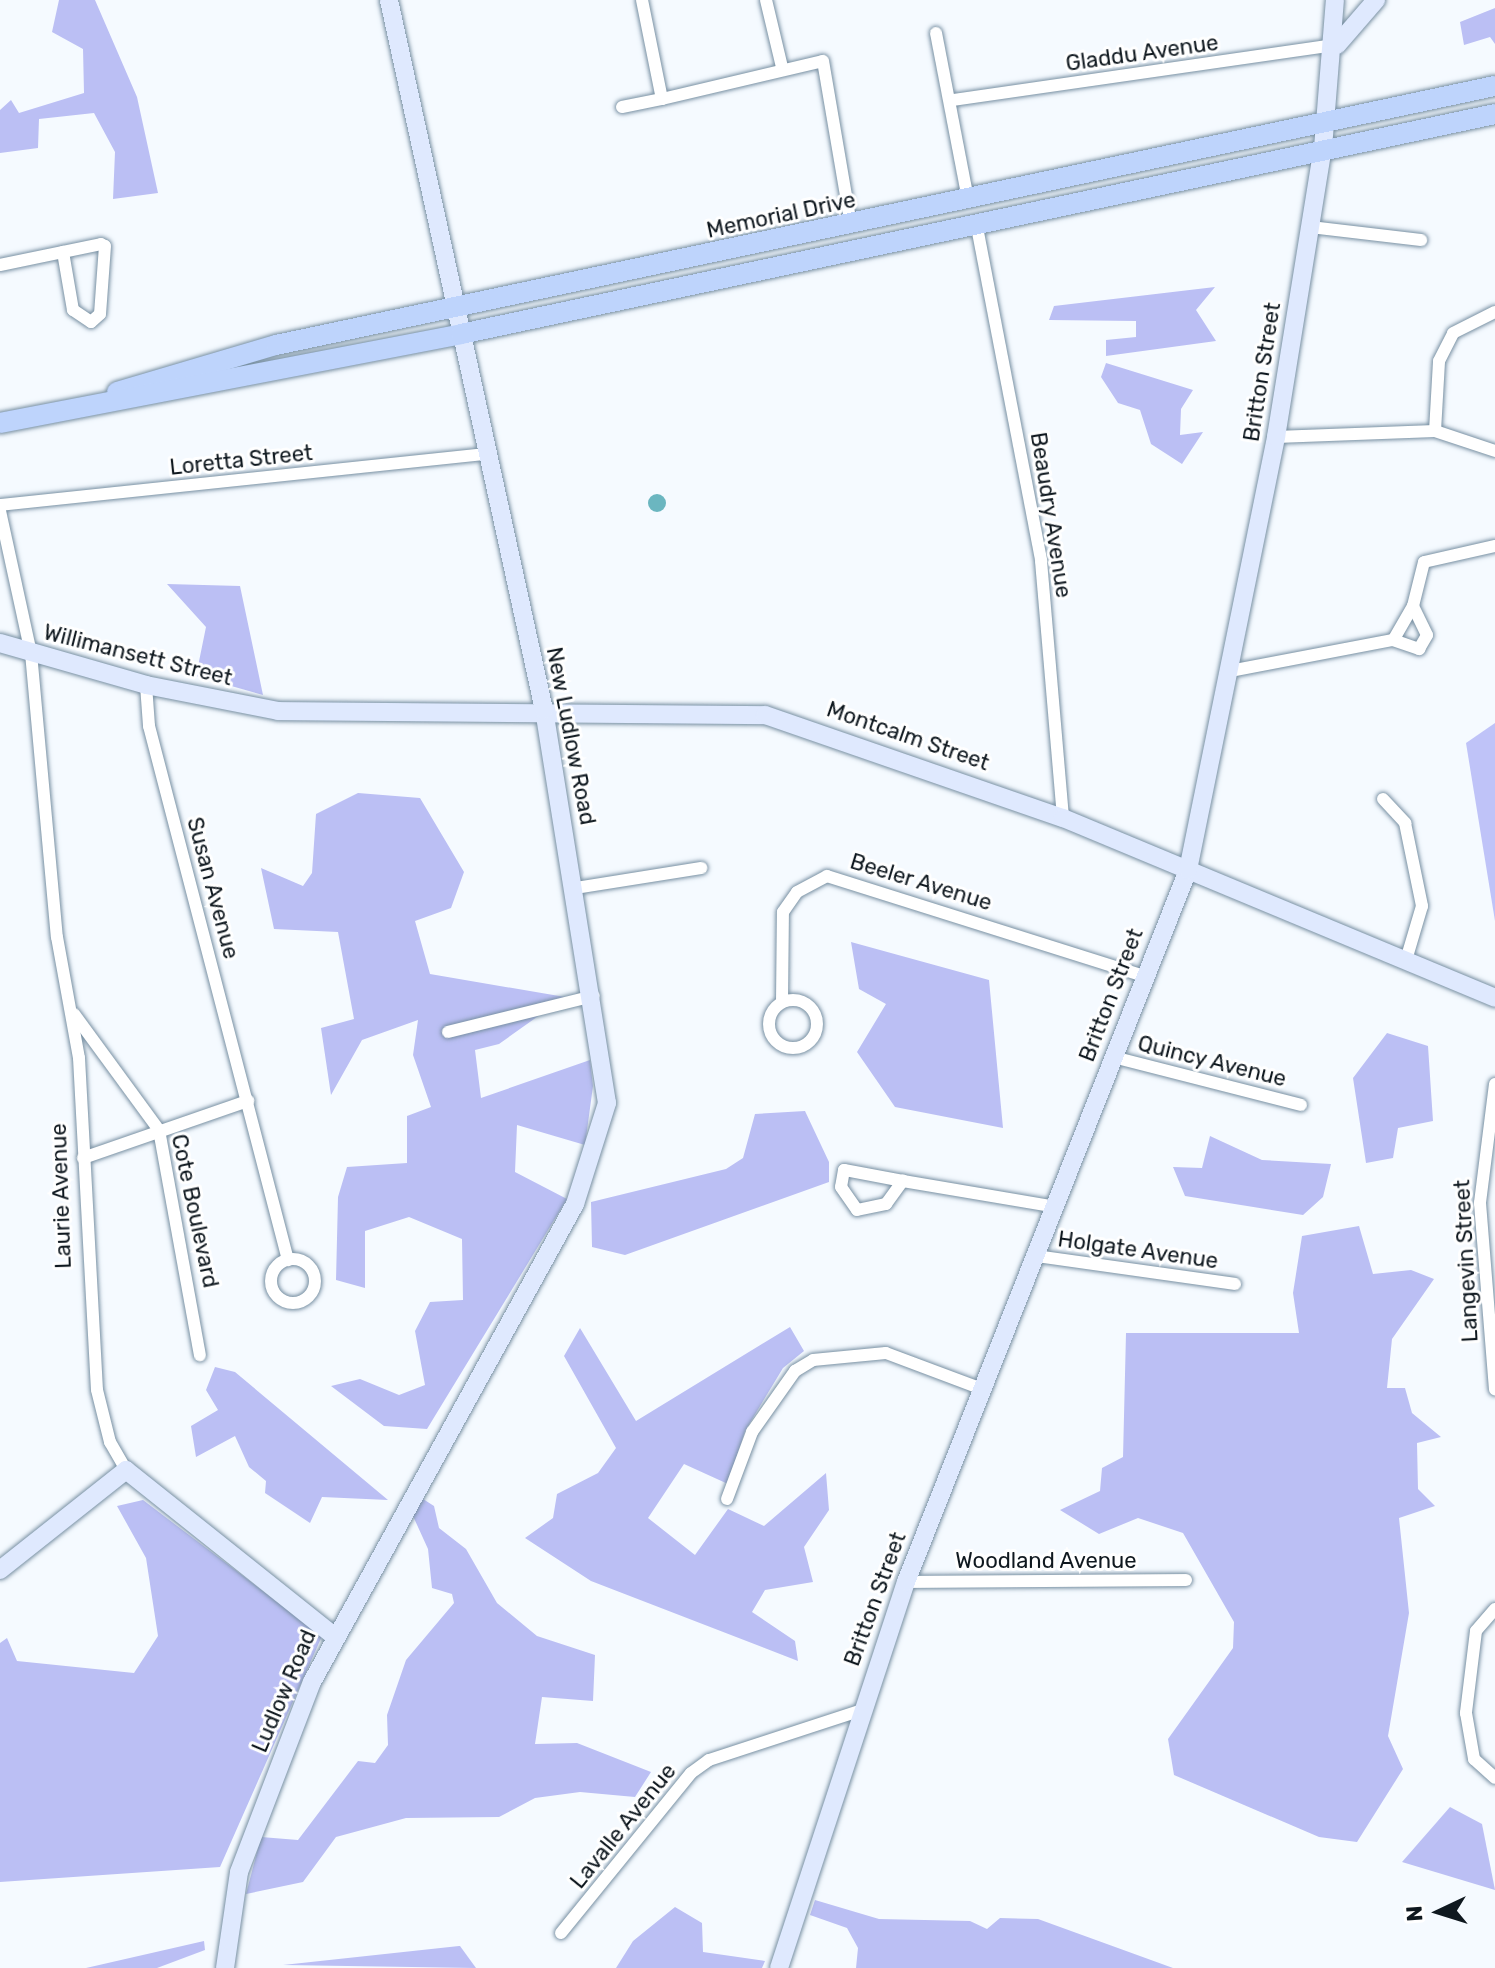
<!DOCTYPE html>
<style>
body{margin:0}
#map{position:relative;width:1495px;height:1968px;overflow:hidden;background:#f5faff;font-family:Rubik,sans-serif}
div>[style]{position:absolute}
.green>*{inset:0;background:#bfc3f8}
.forest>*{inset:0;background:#bbbff4}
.water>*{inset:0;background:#6bb6c0}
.round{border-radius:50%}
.roads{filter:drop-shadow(0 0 2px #7890a3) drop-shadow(0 0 2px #7890a3)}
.street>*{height:12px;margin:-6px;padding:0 6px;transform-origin:6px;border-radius:6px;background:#fff}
.street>.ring{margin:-6px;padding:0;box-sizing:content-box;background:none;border:12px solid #fff;border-radius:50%}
.secondary>*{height:18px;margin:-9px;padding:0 9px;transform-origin:9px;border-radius:9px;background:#dfe9fe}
.primary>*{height:20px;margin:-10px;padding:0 10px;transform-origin:10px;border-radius:10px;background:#bed4fc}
span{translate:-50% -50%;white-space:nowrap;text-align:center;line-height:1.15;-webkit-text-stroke:6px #fff;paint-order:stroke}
.street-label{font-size:22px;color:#0f181f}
.north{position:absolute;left:1399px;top:1872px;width:80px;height:80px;-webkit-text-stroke:6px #fff;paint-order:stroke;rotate:266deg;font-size:22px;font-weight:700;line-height:32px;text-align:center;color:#0f181f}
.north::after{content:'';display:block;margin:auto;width:28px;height:36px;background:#0f181f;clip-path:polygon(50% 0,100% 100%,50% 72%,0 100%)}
</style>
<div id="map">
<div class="green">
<i style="clip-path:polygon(1495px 723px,1495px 921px,1466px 743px)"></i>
</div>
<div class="forest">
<i style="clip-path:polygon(59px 0,95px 0,137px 97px,158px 193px,113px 199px,115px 152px,94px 113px,39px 119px,38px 148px,0 153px,0 110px,11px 100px,19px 113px,84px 93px,83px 49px,52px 32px)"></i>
<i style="clip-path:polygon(1495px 8px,1495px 44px,1490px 37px,1464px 45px,1460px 22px)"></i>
<i style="clip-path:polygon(1215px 287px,1196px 310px,1216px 341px,1106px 356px,1106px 340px,1136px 337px,1136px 321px,1049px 320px,1054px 306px)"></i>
<i style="clip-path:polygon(1106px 363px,1193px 390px,1181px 409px,1180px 435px,1203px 432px,1182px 464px,1151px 444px,1140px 410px,1118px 403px,1101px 377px)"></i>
<i style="clip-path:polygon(167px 584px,240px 586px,263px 695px,196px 676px,206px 627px)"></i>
<i style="clip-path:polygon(358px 793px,420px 798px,464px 872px,451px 908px,415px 921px,430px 974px,565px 997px,499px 1044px,475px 1050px,481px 1098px,590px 1060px,593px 1086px,585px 1145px,517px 1125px,515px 1172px,567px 1199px,427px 1429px,384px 1426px,331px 1386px,360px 1379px,399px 1395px,425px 1385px,415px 1331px,430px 1302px,463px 1300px,462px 1239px,409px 1217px,365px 1231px,365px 1288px,336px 1280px,338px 1197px,347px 1167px,407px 1163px,407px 1116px,431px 1107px,413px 1055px,418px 1020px,362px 1040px,331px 1095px,321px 1028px,354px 1019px,338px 932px,274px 929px,261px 868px,303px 886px,312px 873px,316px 814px)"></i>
<i style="clip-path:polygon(851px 942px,989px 980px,1003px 1128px,895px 1107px,857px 1052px,886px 1004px,859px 989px)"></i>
<i style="clip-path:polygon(1387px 1033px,1428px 1046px,1433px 1121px,1398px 1128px,1393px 1158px,1366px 1163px,1353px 1078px)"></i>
<i style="clip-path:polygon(805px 1111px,829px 1162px,829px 1182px,625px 1255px,592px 1247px,591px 1202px,726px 1169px,743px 1158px,755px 1114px)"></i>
<i style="clip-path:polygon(1210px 1136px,1262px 1160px,1331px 1164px,1323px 1197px,1303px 1215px,1185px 1196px,1173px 1167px,1202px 1168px)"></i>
<i style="clip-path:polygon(1359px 1226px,1373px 1274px,1411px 1270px,1434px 1279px,1392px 1339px,1387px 1388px,1405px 1388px,1412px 1413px,1441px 1437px,1417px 1443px,1418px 1489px,1435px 1506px,1399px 1518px,1409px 1613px,1388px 1736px,1403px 1769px,1357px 1842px,1319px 1837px,1174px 1775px,1168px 1739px,1233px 1648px,1234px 1622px,1183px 1533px,1138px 1518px,1099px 1534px,1060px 1510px,1100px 1491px,1102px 1468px,1123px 1457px,1126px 1333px,1299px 1333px,1293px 1293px,1302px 1236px)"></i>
<i style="clip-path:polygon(790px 1327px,804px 1351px,783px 1368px,745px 1431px,728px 1484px,684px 1464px,648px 1518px,695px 1555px,728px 1509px,764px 1526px,826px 1473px,829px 1510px,804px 1547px,813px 1582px,765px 1590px,752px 1612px,795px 1641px,798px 1661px,591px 1581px,525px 1538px,553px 1518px,557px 1494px,598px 1473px,616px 1448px,564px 1356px,580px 1328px,636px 1421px)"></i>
<i style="clip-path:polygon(215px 1367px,235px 1372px,388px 1500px,322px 1497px,310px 1523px,265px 1493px,266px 1481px,249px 1467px,235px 1436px,196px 1457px,191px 1426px,218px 1410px,206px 1390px)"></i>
<i style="clip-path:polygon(423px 1499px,434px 1506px,439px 1528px,466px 1549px,497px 1603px,537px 1636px,595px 1655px,593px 1701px,542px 1697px,535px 1744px,577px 1743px,651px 1772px,635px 1797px,580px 1792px,535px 1798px,499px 1817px,406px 1818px,336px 1837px,303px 1882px,246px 1894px,261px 1837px,298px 1840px,358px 1761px,375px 1763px,388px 1745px,387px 1715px,406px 1660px,454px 1603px,452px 1594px,432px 1588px,428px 1549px,413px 1516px)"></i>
<i style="clip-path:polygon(143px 1500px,322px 1636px,220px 1867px,0 1882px,0 1643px,7px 1638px,17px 1661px,134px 1673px,158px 1636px,146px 1558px,117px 1506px)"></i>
<i style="clip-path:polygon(1450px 1807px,1482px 1824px,1495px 1890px,1402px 1862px)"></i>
<i style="clip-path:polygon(815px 1900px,879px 1919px,970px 1921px,987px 1929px,1000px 1918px,1038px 1919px,1173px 1968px,856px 1968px,858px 1948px,847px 1928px,810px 1915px)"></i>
<i style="clip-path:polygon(675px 1907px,702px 1923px,703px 1952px,765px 1961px,762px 1968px,616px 1968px,633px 1941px)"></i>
<i style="clip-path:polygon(204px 1941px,205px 1950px,157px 1968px,86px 1968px)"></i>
<i style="clip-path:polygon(460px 1946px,476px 1968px,283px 1965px,459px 1946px)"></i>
</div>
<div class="water">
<i class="round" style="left:648px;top:494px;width:18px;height:18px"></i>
</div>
<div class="roads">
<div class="street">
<i style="left:642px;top:0;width:101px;rotate:78.6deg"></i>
<i style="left:662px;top:99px;width:165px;rotate:-13.3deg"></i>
<i style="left:823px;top:61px;width:165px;rotate:80.3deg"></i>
<i style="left:766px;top:0;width:69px;rotate:76.6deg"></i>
<i style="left:936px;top:33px;width:169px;rotate:79.1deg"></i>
<i style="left:953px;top:100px;width:388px;rotate:-8.2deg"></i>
<i style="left:622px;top:107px;width:41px;rotate:-11.3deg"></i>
<i style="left:976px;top:222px;width:345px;rotate:79.1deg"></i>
<i style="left:1041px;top:561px;width:258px;rotate:85.1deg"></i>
<i style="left:1310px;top:227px;width:112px;rotate:6.7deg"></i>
<i style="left:0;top:265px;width:103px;rotate:-11.7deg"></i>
<i style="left:101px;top:244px;width:4px;rotate:27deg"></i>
<i style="left:105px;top:246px;width:68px;rotate:94.2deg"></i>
<i style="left:100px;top:314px;width:12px;rotate:138deg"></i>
<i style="left:91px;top:322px;width:22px;rotate:-146deg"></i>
<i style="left:73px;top:310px;width:59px;rotate:-99.8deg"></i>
<i style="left:1435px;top:431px;width:70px;rotate:-86.7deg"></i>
<i style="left:1439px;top:361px;width:31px;rotate:-63deg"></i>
<i style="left:1453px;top:333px;width:47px;rotate:-26.6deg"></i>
<i style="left:1276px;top:437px;width:159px;rotate:-2.2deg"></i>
<i style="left:1435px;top:431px;width:63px;rotate:18.4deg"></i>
<i style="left:0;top:505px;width:490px;rotate:-6deg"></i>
<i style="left:0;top:511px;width:145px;rotate:77.7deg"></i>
<i style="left:31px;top:653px;width:285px;rotate:84.8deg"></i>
<i style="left:57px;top:937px;width:123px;rotate:79.7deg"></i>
<i style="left:79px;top:1058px;width:332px;rotate:86.9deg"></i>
<i style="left:97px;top:1390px;width:54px;rotate:76deg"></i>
<i style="left:110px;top:1442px;width:32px;rotate:60deg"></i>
<i style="left:1413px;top:606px;width:45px;rotate:-76deg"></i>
<i style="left:1424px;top:562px;width:73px;rotate:-12.7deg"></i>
<i style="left:1230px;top:671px;width:166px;rotate:-10.8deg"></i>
<i style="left:1393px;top:640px;width:28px;rotate:19deg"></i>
<i style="left:1419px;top:649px;width:16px;rotate:-60deg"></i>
<i style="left:1427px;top:635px;width:32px;rotate:-116deg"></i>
<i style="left:1413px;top:606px;width:39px;rotate:120deg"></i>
<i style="left:146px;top:685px;width:41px;rotate:85.8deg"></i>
<i style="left:149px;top:726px;width:552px;rotate:75.41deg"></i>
<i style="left:1383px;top:799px;width:33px;rotate:47deg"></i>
<i style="left:1405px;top:823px;width:85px;rotate:78.4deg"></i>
<i style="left:1422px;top:906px;width:56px;rotate:106.5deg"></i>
<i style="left:576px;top:888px;width:127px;rotate:-9.1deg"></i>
<i class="ring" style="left:769px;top:1000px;width:36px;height:36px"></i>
<i style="left:782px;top:1002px;width:90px;rotate:-89.4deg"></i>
<i style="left:783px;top:912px;width:24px;rotate:-55deg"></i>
<i style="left:797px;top:892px;width:34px;rotate:-28deg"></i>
<i style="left:827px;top:876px;width:333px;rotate:17.5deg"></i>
<i style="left:74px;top:1014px;width:144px;rotate:53.8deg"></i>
<i style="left:159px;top:1130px;width:229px;rotate:79.7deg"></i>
<i style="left:448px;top:1032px;width:150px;rotate:-13.9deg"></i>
<i style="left:1113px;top:1057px;width:194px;rotate:14.3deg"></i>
<i style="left:1495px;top:1084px;width:120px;rotate:97.2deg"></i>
<i style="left:1480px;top:1203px;width:187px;rotate:85.4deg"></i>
<i style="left:83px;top:1158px;width:175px;rotate:-19.1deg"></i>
<i style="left:903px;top:1181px;width:60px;rotate:-169.4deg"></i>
<i style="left:844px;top:1170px;width:17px;rotate:100deg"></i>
<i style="left:841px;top:1187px;width:28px;rotate:55deg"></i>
<i style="left:857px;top:1210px;width:30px;rotate:-12deg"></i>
<i style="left:886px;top:1204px;width:29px;rotate:-54deg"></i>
<i style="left:903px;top:1181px;width:155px;rotate:9.6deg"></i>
<i style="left:1036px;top:1256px;width:201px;rotate:8deg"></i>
<i class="ring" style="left:271px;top:1259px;width:32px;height:32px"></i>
<i style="left:727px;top:1499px;width:72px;rotate:-69.5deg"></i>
<i style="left:752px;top:1432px;width:75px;rotate:-54.8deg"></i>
<i style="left:795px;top:1371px;width:21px;rotate:-31deg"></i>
<i style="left:813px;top:1360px;width:73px;rotate:-5.5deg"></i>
<i style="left:886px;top:1353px;width:103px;rotate:20.6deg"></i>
<i style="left:906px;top:1582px;width:280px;rotate:-0.4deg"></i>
<i style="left:1495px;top:1609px;width:29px;rotate:131deg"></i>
<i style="left:1476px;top:1631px;width:83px;rotate:97deg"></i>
<i style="left:1466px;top:1713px;width:47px;rotate:80.1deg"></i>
<i style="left:1474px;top:1759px;width:28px;rotate:42deg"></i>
<i style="left:561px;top:1933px;width:206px;rotate:-50.9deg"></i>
<i style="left:691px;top:1773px;width:22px;rotate:-36deg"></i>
<i style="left:709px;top:1760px;width:161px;rotate:-18.1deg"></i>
</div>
<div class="secondary">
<i style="left:1337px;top:45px;width:60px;rotate:-49.1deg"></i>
<i style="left:0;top:643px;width:152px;rotate:16deg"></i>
<i style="left:146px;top:685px;width:135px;rotate:11.1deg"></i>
<i style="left:278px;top:711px;width:487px;rotate:0.5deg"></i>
<i style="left:765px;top:715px;width:315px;rotate:19.1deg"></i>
<i style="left:1063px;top:818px;width:468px;rotate:22.6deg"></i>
<i style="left:0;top:1570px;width:161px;rotate:-38.4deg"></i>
<i style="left:126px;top:1470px;width:265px;rotate:38.6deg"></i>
<i style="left:225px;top:1968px;width:97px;rotate:-81.7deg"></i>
<i style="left:239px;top:1872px;width:204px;rotate:-69deg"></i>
<i style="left:312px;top:1682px;width:546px;rotate:-61.18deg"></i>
<i style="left:575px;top:1204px;width:106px;rotate:-72.4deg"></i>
<i style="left:607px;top:1103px;width:398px;rotate:-99.1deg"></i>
<i style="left:544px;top:710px;width:727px;rotate:-102.32deg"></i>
<i style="left:779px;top:1968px;width:406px;rotate:-71.8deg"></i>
<i style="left:906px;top:1582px;width:766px;rotate:-68.39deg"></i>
<i style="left:1188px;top:870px;width:442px;rotate:-78.5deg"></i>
<i style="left:1276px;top:437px;width:293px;rotate:-80.8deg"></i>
<i style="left:1323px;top:148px;width:148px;rotate:-85.4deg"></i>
</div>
<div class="primary">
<i style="left:117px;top:392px;width:166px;rotate:-16.5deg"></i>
<i style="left:276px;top:345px;width:1246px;rotate:-12deg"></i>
<i style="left:0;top:423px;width:470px;rotate:-10.9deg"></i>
<i style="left:461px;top:334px;width:1057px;rotate:-12.01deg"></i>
</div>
</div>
<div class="street-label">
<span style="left:1142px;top:53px;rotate:-8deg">Gladdu Avenue</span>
<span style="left:781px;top:215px;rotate:-12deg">Memorial Drive</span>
<span style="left:1262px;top:372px;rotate:-81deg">Britton Street</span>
<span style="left:241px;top:460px;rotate:-6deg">Loretta Street</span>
<span style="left:1051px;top:515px;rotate:81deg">Beaudry Avenue</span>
<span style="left:138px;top:655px;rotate:14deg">Willimansett Street</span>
<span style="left:571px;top:736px;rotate:79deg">New Ludlow Road</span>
<span style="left:908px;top:736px;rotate:19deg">Montcalm Street</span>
<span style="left:921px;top:882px;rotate:17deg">Beeler Avenue</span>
<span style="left:213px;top:888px;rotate:75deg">Susan Avenue</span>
<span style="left:1111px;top:995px;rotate:-69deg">Britton Street</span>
<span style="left:1212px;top:1061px;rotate:14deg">Quincy Avenue</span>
<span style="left:61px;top:1196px;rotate:-92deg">Laurie Avenue</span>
<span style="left:195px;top:1211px;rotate:78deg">Cote Boulevard</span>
<span style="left:1138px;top:1250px;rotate:8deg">Holgate Avenue</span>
<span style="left:1466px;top:1261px;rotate:-93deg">Langevin Street</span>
<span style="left:1046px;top:1561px">Woodland Avenue</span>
<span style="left:875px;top:1599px;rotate:-70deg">Britton Street</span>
<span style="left:284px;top:1691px;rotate:-67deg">Ludlow Road</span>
<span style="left:623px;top:1826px;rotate:-51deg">Lavalle Avenue</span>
</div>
<div class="north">N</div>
</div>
